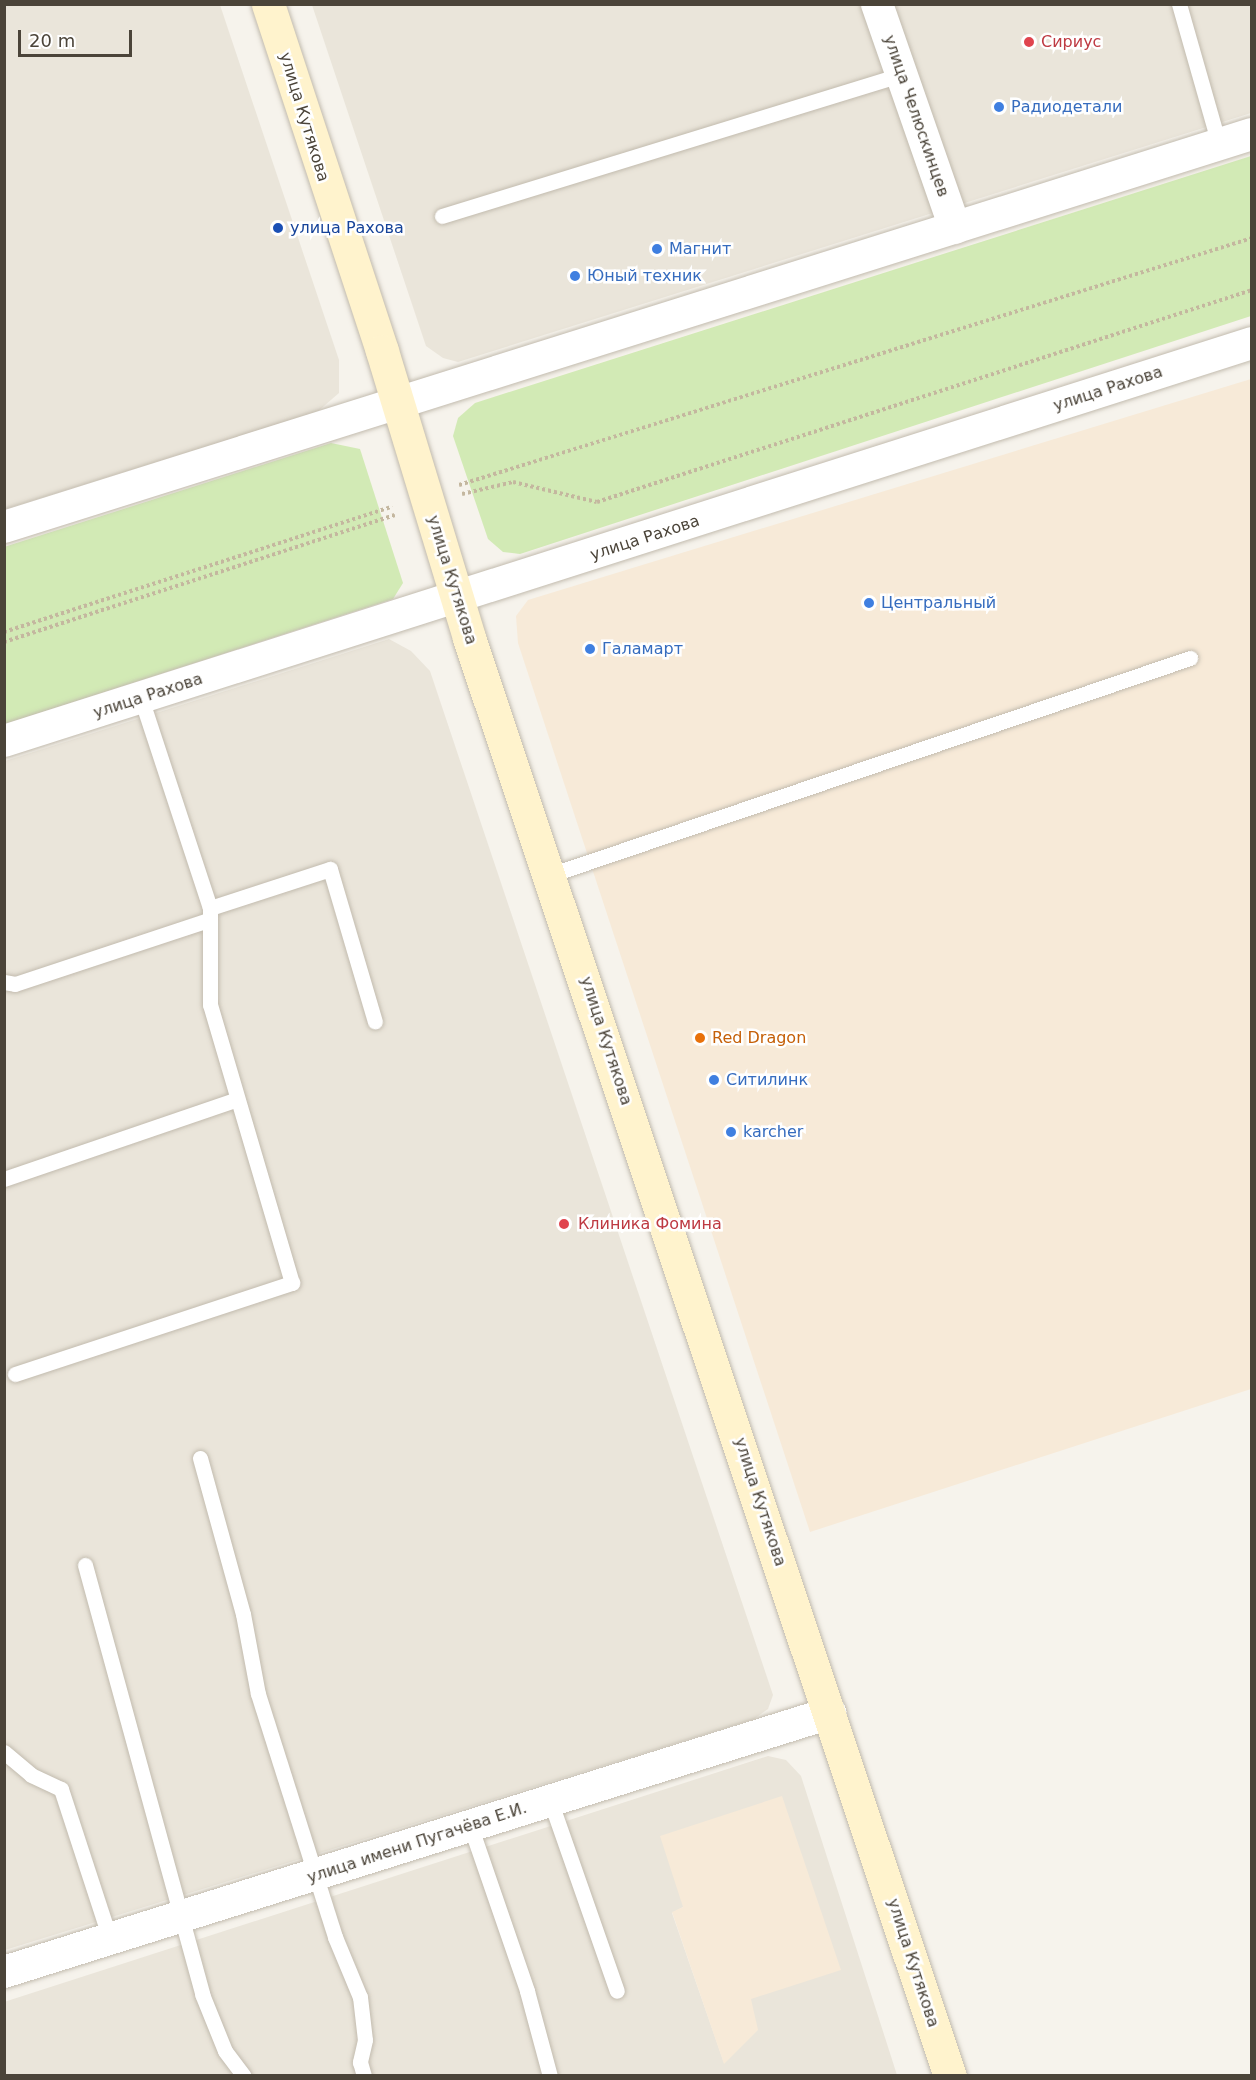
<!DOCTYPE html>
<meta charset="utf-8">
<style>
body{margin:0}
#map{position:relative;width:1256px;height:2080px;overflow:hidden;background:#f6f3ec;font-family:"DejaVu Sans",sans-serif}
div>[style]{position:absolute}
.residential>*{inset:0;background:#eae5da}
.commercial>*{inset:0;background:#f7ead8}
.green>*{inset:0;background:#d2eab5}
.path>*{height:4px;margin-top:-2px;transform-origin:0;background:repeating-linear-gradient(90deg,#c4b79f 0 3px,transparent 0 6px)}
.roads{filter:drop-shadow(0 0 2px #c2bbae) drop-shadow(0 0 2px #c2bbae)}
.lane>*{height:15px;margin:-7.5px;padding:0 7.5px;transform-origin:7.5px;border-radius:7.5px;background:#fff}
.street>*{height:32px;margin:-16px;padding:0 16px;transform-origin:16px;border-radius:16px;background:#fff}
.secondary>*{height:33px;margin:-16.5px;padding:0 16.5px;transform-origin:16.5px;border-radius:16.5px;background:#fff3cd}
.dots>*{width:16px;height:16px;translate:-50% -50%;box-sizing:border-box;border:3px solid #fff;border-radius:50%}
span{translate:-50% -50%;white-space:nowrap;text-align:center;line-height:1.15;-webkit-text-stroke:5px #fff;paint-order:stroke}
.health-label{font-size:16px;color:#be3a42}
.left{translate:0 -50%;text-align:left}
.shop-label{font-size:16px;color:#366cbe}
.street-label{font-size:16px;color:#4b4439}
.transit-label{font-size:16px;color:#164399}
.food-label{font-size:16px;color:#c56008}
.frame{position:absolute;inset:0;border:6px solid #4b4439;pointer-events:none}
.scale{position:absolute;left:18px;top:30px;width:114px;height:27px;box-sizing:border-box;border:3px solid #4b4439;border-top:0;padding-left:8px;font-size:18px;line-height:21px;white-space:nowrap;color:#4b4439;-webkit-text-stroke:4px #fff;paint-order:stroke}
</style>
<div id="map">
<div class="residential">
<i style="clip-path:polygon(5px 5px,220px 5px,339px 360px,339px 393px,317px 412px,5px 509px)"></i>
<i style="clip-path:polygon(312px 5px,1251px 5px,1251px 113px,458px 362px,443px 358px,426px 346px)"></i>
<i style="clip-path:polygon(389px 639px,411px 651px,430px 671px,773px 1695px,768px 1709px,754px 1719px,5px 1950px,5px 761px)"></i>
<i style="clip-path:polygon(evenodd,768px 1756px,786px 1760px,801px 1776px,897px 2075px,5px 2075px,4px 2002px,768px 1756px,683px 1907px,724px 2063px,672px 1913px,683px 1907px)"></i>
</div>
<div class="commercial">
<i style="clip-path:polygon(1251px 379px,1251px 1389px,810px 1532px,518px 643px,516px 616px,528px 600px)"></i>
<i style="clip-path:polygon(782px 1796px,841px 1970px,751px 1999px,758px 2030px,724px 2064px,672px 1912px,683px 1907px,660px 1836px)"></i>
</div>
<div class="green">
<i style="clip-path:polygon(1251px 156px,1251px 316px,520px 554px,503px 552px,488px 539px,453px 436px,458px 418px,475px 403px)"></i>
<i style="clip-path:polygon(331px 443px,360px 449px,403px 583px,393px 599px,5px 724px,4px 547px)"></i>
</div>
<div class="path">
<i style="left:459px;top:485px;width:831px;rotate:-17.3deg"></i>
<i style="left:462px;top:494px;width:52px;rotate:-13.2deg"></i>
<i style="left:513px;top:482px;width:86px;rotate:13.4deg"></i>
<i style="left:597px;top:502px;width:688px;rotate:-17.93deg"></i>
<i style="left:4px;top:632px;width:408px;rotate:-17.9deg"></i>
<i style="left:4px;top:642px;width:411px;rotate:-18deg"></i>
</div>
<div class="roads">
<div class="lane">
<i style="left:1179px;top:4px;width:146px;rotate:74.1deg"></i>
<i style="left:442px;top:216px;width:479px;rotate:-17.1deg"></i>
<i style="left:550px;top:875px;width:676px;rotate:-18.73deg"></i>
<i style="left:210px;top:908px;width:126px;rotate:-18deg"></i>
<i style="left:330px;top:869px;width:159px;rotate:73.6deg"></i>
<i style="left:4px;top:982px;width:11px;rotate:10deg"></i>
<i style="left:15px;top:984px;width:204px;rotate:-18.3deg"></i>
<i style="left:4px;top:1179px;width:246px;rotate:-18.9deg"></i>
<i style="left:15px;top:1374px;width:292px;rotate:-18.2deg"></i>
<i style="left:292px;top:1283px;width:290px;rotate:-106.4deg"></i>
<i style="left:210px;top:1005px;width:97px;rotate:-90deg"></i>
<i style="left:210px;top:908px;width:221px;rotate:-108.2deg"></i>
<i style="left:200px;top:1458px;width:162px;rotate:74.6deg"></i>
<i style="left:243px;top:1614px;width:81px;rotate:79.4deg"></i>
<i style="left:258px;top:1694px;width:255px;rotate:72.4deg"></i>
<i style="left:335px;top:1937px;width:65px;rotate:67.4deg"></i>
<i style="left:360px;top:1997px;width:43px;rotate:83.4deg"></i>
<i style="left:365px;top:2040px;width:23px;rotate:103deg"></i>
<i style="left:360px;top:2062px;width:15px;rotate:74deg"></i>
<i style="left:85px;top:1565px;width:445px;rotate:74.7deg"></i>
<i style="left:202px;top:1994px;width:61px;rotate:68deg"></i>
<i style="left:225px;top:2051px;width:31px;rotate:53deg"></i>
<i style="left:4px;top:1752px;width:35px;rotate:40deg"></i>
<i style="left:31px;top:1775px;width:33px;rotate:25deg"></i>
<i style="left:61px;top:1789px;width:158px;rotate:71.9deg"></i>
<i style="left:550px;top:1800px;width:202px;rotate:70.7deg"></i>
<i style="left:470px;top:1825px;width:176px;rotate:71deg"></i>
<i style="left:527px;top:1991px;width:88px;rotate:74.9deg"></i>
</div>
<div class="street">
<i style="left:877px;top:4px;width:237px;rotate:70.8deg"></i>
<i style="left:4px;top:527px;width:1308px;rotate:-17.48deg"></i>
<i style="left:4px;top:741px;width:1310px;rotate:-17.69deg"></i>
<i style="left:4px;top:1972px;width:866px;rotate:-17.41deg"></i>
</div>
<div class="secondary">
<i style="left:268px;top:4px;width:365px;rotate:71.8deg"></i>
<i style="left:382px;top:351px;width:300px;rotate:73.1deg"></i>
<i style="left:469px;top:638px;width:1516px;rotate:71.51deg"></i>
</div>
</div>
<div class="dots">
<i style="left:1029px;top:42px;background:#e0444e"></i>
<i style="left:999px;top:107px;background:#3f7fe0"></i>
<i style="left:278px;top:228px;background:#1a4fb4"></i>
<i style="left:657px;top:249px;background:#3f7fe0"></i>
<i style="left:575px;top:276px;background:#3f7fe0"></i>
<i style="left:869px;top:603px;background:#3f7fe0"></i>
<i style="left:590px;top:649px;background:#3f7fe0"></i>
<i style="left:700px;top:1038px;background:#e8710a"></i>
<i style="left:714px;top:1080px;background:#3f7fe0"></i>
<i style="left:731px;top:1132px;background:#3f7fe0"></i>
<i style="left:564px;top:1224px;background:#e0444e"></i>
</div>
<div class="health-label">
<span class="left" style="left:1041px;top:42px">Сириус</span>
<span class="left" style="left:578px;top:1224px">Клиника Фомина</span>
</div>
<div class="shop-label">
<span class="left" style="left:1011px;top:107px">Радиодетали</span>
<span class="left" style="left:669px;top:249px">Магнит</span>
<span class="left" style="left:587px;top:276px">Юный техник</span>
<span class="left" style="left:881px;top:603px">Центральный</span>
<span class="left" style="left:602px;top:649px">Галамарт</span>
<span class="left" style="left:726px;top:1080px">Ситилинк</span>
<span class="left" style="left:743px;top:1132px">karcher</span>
</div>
<div class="street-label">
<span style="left:916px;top:116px;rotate:71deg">улица Челюскинцев</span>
<span style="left:304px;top:117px;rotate:73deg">улица Кутякова</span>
<span style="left:1108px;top:389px;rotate:-18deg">улица Рахова</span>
<span style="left:645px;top:538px;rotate:-18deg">улица Рахова</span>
<span style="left:452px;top:580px;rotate:73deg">улица Кутякова</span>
<span style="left:148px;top:696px;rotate:-18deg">улица Рахова</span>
<span style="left:606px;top:1041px;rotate:72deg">улица Кутякова</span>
<span style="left:760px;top:1502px;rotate:72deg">улица Кутякова</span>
<span style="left:417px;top:1843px;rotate:-18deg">улица имени Пугачёва Е.И.</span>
<span style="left:913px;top:1963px;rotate:72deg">улица Кутякова</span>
</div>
<div class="transit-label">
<span class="left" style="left:290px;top:228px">улица Рахова</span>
</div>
<div class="food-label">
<span class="left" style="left:712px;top:1038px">Red Dragon</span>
</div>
<div class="frame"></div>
<div class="scale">20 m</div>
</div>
